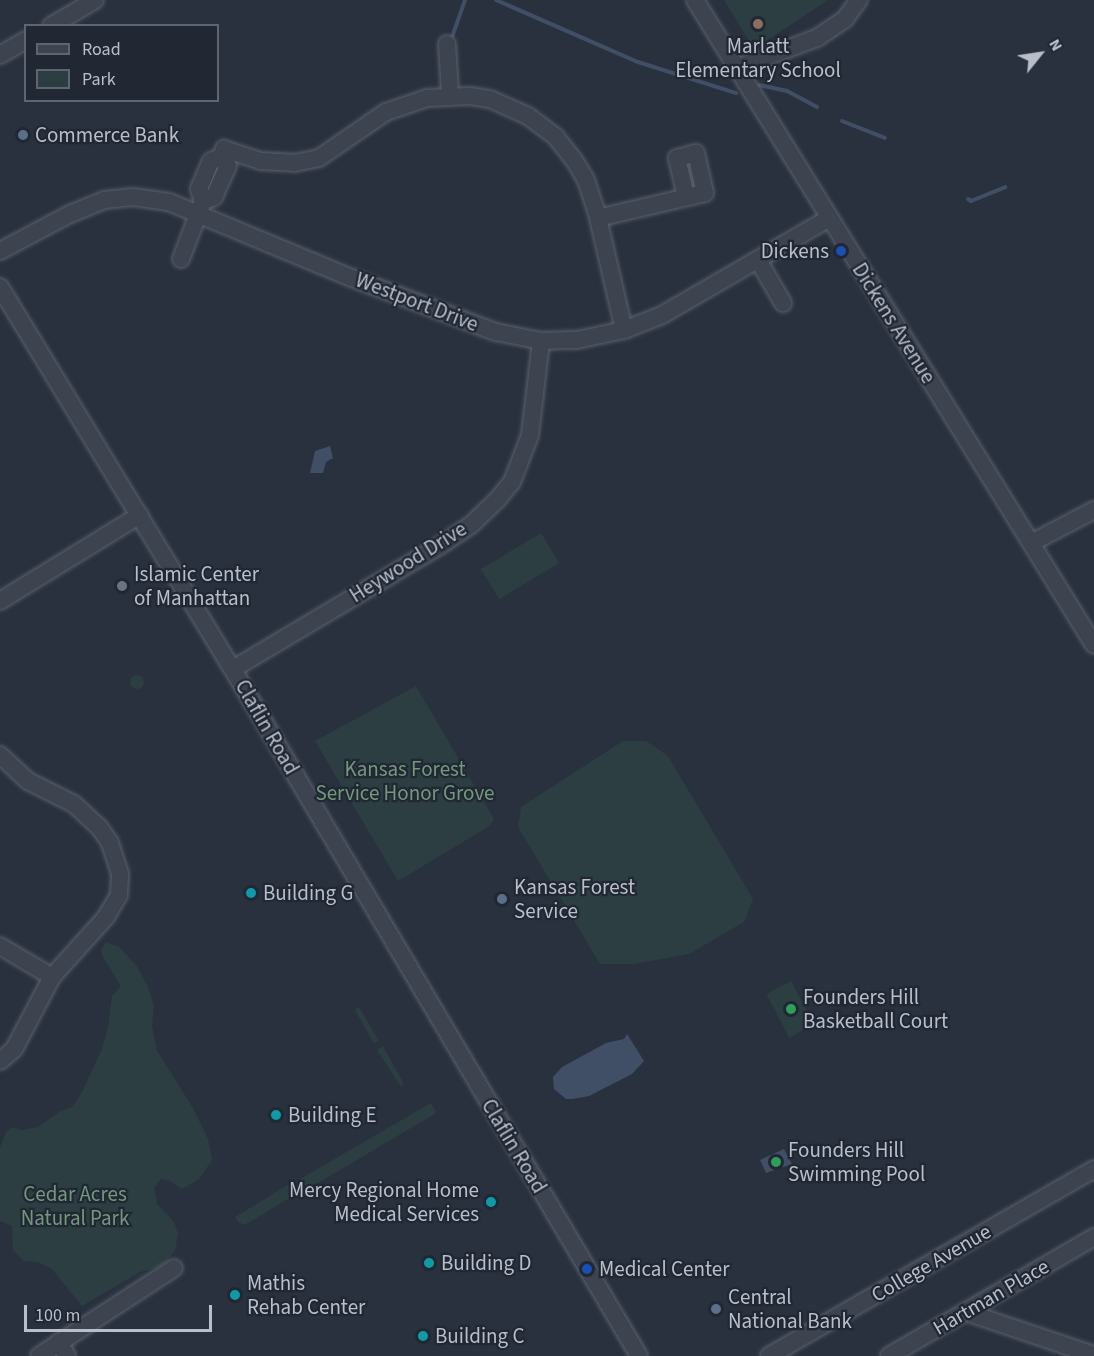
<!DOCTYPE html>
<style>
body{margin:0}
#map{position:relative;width:1094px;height:1356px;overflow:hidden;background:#29313f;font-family:"Source Sans 3",sans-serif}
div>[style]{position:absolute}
.green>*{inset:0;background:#2c3e41;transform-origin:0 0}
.round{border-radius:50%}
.water>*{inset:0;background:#404e66}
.stream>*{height:4px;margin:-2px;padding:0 2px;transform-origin:2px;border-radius:2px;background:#404e66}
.roads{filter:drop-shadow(0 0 2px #5a616d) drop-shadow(0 0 2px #5a616d)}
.minor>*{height:16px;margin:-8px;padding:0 8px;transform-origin:8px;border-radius:8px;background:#3d434f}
.dots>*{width:16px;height:16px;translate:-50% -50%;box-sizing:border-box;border:3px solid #212834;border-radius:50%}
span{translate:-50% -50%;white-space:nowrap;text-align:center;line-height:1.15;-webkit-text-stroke:4.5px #212834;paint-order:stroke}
.poi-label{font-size:21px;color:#b9bfca}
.left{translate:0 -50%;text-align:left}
.right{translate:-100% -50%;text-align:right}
.street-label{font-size:21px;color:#b9bfca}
.park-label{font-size:21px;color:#73987e}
.legend{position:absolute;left:24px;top:24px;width:195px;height:78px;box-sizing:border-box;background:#212834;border:2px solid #5e6470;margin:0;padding:8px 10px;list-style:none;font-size:18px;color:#b9bfca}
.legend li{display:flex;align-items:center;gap:12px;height:30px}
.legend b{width:30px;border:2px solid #5e6470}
.north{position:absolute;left:1010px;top:24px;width:60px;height:60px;-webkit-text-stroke:4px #212834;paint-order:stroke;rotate:60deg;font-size:16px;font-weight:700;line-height:24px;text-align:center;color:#b9bfca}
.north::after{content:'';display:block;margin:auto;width:21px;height:27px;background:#b9bfca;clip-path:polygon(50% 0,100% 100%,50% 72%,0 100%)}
.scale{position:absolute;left:24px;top:1305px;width:188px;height:27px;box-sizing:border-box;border:3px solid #b9bfca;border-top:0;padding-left:8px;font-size:18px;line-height:21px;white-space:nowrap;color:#b9bfca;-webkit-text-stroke:4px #212834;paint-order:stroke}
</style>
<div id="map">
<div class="green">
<i style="clip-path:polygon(724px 0,828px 0,754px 49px)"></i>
<i style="left:541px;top:533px;width:35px;height:70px;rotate:59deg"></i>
<i class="round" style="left:130px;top:675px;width:14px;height:14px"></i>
<i style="clip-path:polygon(416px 686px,494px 819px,491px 825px,398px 881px,315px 741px)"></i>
<i style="clip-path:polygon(623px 741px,646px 741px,668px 756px,753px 899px,744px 922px,689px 954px,634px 964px,600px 964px,518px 827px,521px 807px)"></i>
<i style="clip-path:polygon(106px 942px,119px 947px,136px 965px,148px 987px,154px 1006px,152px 1026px,157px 1051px,193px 1108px,208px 1139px,212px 1160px,199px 1179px,182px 1189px,170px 1181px,161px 1179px,154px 1188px,157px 1204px,174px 1222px,178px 1233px,175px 1251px,162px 1266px,140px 1272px,82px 1306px,52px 1269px,38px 1262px,24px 1261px,13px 1250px,12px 1226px,0 1221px,0 1148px,6px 1132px,13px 1127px,21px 1130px,38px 1127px,59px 1112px,72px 1107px,81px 1094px,102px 1049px,108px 1027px,112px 996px,121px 986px,103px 957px,101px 950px)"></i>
<i style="left:791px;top:981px;width:49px;height:28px;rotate:62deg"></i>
<i style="clip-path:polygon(359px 1007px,379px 1041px,374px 1044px,355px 1010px)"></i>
<i style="clip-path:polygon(383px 1046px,404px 1084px,401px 1087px,377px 1050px)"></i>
<i style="clip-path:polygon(431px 1103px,436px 1112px,433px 1115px,306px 1190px,300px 1179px)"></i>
<i style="clip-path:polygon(294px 1181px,301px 1191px,245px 1225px,238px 1222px,235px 1217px)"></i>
</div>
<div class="water">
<i style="clip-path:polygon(330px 446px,333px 458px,326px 462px,323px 473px,310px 473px,315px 451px)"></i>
<i style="clip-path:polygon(627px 1034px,644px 1061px,632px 1074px,589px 1096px,573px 1099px,566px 1099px,554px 1089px,553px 1077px,562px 1067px,606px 1043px,624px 1039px)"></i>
<i style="clip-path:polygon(784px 1149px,792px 1164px,766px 1173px,760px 1160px)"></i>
</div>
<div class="stream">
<i style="left:496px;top:0;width:155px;rotate:23.6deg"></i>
<i style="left:638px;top:62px;width:103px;rotate:17.6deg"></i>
<i style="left:451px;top:40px;width:42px;rotate:-70.7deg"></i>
<i style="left:759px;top:85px;width:29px;rotate:12deg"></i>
<i style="left:787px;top:91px;width:34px;rotate:28deg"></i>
<i style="left:842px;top:121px;width:46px;rotate:21.6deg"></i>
<i style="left:968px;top:199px;width:4px;rotate:34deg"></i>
<i style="left:971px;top:201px;width:37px;rotate:-22deg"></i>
</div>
<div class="roads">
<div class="minor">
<i style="left:695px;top:0;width:758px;rotate:58.26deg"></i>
<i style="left:51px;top:26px;width:51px;rotate:-30.6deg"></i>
<i style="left:447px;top:44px;width:51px;rotate:86.6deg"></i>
<i style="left:0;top:55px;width:30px;rotate:-30deg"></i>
<i style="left:737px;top:68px;width:85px;rotate:-20.6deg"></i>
<i style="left:817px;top:38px;width:34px;rotate:-34deg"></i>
<i style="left:845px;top:19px;width:24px;rotate:-54deg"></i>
<i style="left:203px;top:201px;width:12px;rotate:-20deg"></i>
<i style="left:214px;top:197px;width:34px;rotate:-66deg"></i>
<i style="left:228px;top:166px;width:11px;rotate:-128deg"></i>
<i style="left:598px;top:218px;width:110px;rotate:-13.2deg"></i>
<i style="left:705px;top:193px;width:41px;rotate:-102.7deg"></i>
<i style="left:696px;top:153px;width:20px;rotate:165deg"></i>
<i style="left:677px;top:158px;width:39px;rotate:77deg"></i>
<i style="left:0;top:251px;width:79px;rotate:-27.9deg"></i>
<i style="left:70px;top:214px;width:37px;rotate:-22deg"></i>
<i style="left:104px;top:200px;width:29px;rotate:-6deg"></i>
<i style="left:133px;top:197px;width:36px;rotate:8deg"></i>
<i style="left:169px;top:202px;width:198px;rotate:22.6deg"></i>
<i style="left:352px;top:278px;width:154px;rotate:20.6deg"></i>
<i style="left:496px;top:332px;width:46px;rotate:11.3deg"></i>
<i style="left:541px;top:341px;width:36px;rotate:-2deg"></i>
<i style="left:577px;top:340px;width:48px;rotate:-12deg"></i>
<i style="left:624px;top:330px;width:41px;rotate:-21.5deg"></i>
<i style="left:662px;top:315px;width:193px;rotate:-30.1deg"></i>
<i style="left:181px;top:259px;width:62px;rotate:-69.2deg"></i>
<i style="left:203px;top:201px;width:13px;rotate:-108deg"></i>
<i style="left:199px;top:189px;width:30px;rotate:-67deg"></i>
<i style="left:211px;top:161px;width:11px;rotate:-22deg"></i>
<i style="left:221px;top:157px;width:9px;rotate:-69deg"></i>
<i style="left:224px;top:149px;width:38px;rotate:18deg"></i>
<i style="left:260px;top:161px;width:34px;rotate:3deg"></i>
<i style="left:294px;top:163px;width:25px;rotate:-11deg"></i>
<i style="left:319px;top:158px;width:81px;rotate:-34.5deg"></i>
<i style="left:386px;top:112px;width:43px;rotate:-18.9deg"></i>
<i style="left:427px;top:98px;width:43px;rotate:-2.7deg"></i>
<i style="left:470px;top:96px;width:20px;rotate:9deg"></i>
<i style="left:490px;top:99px;width:42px;rotate:24.1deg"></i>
<i style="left:528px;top:116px;width:34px;rotate:37deg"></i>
<i style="left:555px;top:136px;width:31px;rotate:52deg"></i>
<i style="left:574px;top:160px;width:23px;rotate:59deg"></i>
<i style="left:586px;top:180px;width:40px;rotate:72deg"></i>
<i style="left:598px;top:218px;width:115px;rotate:76.9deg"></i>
<i style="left:758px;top:260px;width:50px;rotate:59.8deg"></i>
<i style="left:0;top:287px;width:446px;rotate:58.7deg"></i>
<i style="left:232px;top:668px;width:799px;rotate:59.39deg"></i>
<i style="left:1031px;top:543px;width:71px;rotate:-27.6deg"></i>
<i style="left:0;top:601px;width:164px;rotate:-31.6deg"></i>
<i style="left:233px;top:669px;width:242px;rotate:-30.8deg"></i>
<i style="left:441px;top:545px;width:37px;rotate:-34deg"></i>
<i style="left:472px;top:524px;width:36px;rotate:-44deg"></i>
<i style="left:498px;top:499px;width:22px;rotate:-51deg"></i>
<i style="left:512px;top:482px;width:50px;rotate:-69deg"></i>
<i style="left:530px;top:435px;width:95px;rotate:-83.3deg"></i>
<i style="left:0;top:755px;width:38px;rotate:43deg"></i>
<i style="left:28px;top:781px;width:51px;rotate:26.6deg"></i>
<i style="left:74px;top:804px;width:34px;rotate:43deg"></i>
<i style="left:99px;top:827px;width:19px;rotate:55deg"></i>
<i style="left:110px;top:843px;width:33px;rotate:72deg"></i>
<i style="left:120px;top:874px;width:21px;rotate:93deg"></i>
<i style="left:119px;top:895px;width:26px;rotate:121deg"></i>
<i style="left:106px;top:917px;width:81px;rotate:132deg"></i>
<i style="left:52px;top:977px;width:81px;rotate:117.8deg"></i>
<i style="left:14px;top:1049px;width:18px;rotate:139deg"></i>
<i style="left:0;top:946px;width:61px;rotate:30.8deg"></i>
<i style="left:966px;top:1312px;width:135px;rotate:18.6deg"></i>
<i style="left:59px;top:1342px;width:16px;rotate:60deg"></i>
<i style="left:39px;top:1356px;width:161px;rotate:-33.1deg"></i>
<i style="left:769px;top:1356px;width:375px;rotate:-29.9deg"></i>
<i style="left:889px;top:1356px;width:237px;rotate:-30.1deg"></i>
</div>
</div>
<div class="dots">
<i style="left:758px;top:24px;background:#8d6e63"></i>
<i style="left:23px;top:135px;background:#5c6f8a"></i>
<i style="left:841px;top:251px;background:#1a4fb4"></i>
<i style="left:122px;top:586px;background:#6b7280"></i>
<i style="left:251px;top:893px;background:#0f9aa8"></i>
<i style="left:502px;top:899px;background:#5c6f8a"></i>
<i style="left:791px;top:1009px;background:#2e9e5b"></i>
<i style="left:276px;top:1115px;background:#0f9aa8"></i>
<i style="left:776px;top:1162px;background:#2e9e5b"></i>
<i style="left:491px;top:1202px;background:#0f9aa8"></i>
<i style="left:429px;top:1263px;background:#0f9aa8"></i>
<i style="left:587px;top:1269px;background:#1a4fb4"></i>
<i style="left:235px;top:1295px;background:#0f9aa8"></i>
<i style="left:716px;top:1309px;background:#5c6f8a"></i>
<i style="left:423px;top:1336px;background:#0f9aa8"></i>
</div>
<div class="poi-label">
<span style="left:758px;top:58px">Marlatt<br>Elementary School</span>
<span class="left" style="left:35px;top:135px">Commerce Bank</span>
<span class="right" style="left:829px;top:251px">Dickens</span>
<span class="left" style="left:134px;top:586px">Islamic Center<br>of Manhattan</span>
<span class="left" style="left:514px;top:899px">Kansas Forest<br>Service</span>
<span class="left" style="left:263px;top:893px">Building G</span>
<span class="left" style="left:803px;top:1009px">Founders Hill<br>Basketball Court</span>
<span class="left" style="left:288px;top:1115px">Building E</span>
<span class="left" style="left:788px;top:1162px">Founders Hill<br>Swimming Pool</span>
<span class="right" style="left:479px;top:1202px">Mercy Regional Home<br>Medical Services</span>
<span class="left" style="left:441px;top:1263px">Building D</span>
<span class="left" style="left:599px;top:1269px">Medical Center</span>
<span class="left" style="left:247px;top:1295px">Mathis<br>Rehab Center</span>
<span class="left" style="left:728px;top:1309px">Central<br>National Bank</span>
<span class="left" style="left:435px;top:1336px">Building C</span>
</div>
<div class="street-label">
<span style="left:417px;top:302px;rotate:21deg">Westport Drive</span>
<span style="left:894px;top:323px;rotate:58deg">Dickens Avenue</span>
<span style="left:408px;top:562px;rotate:-32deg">Heywood Drive</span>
<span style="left:267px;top:727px;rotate:60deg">Claflin Road</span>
<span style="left:514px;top:1146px;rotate:59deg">Claflin Road</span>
<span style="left:931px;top:1263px;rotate:-30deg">College Avenue</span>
<span style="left:991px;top:1297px;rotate:-30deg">Hartman Place</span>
</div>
<div class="park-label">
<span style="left:405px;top:781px">Kansas Forest<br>Service Honor Grove</span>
<span style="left:75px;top:1206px">Cedar Acres<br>Natural Park</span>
</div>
<ul class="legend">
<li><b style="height:8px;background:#3d434f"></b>Road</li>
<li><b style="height:16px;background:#2c3e41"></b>Park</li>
</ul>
<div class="north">N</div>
<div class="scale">100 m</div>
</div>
